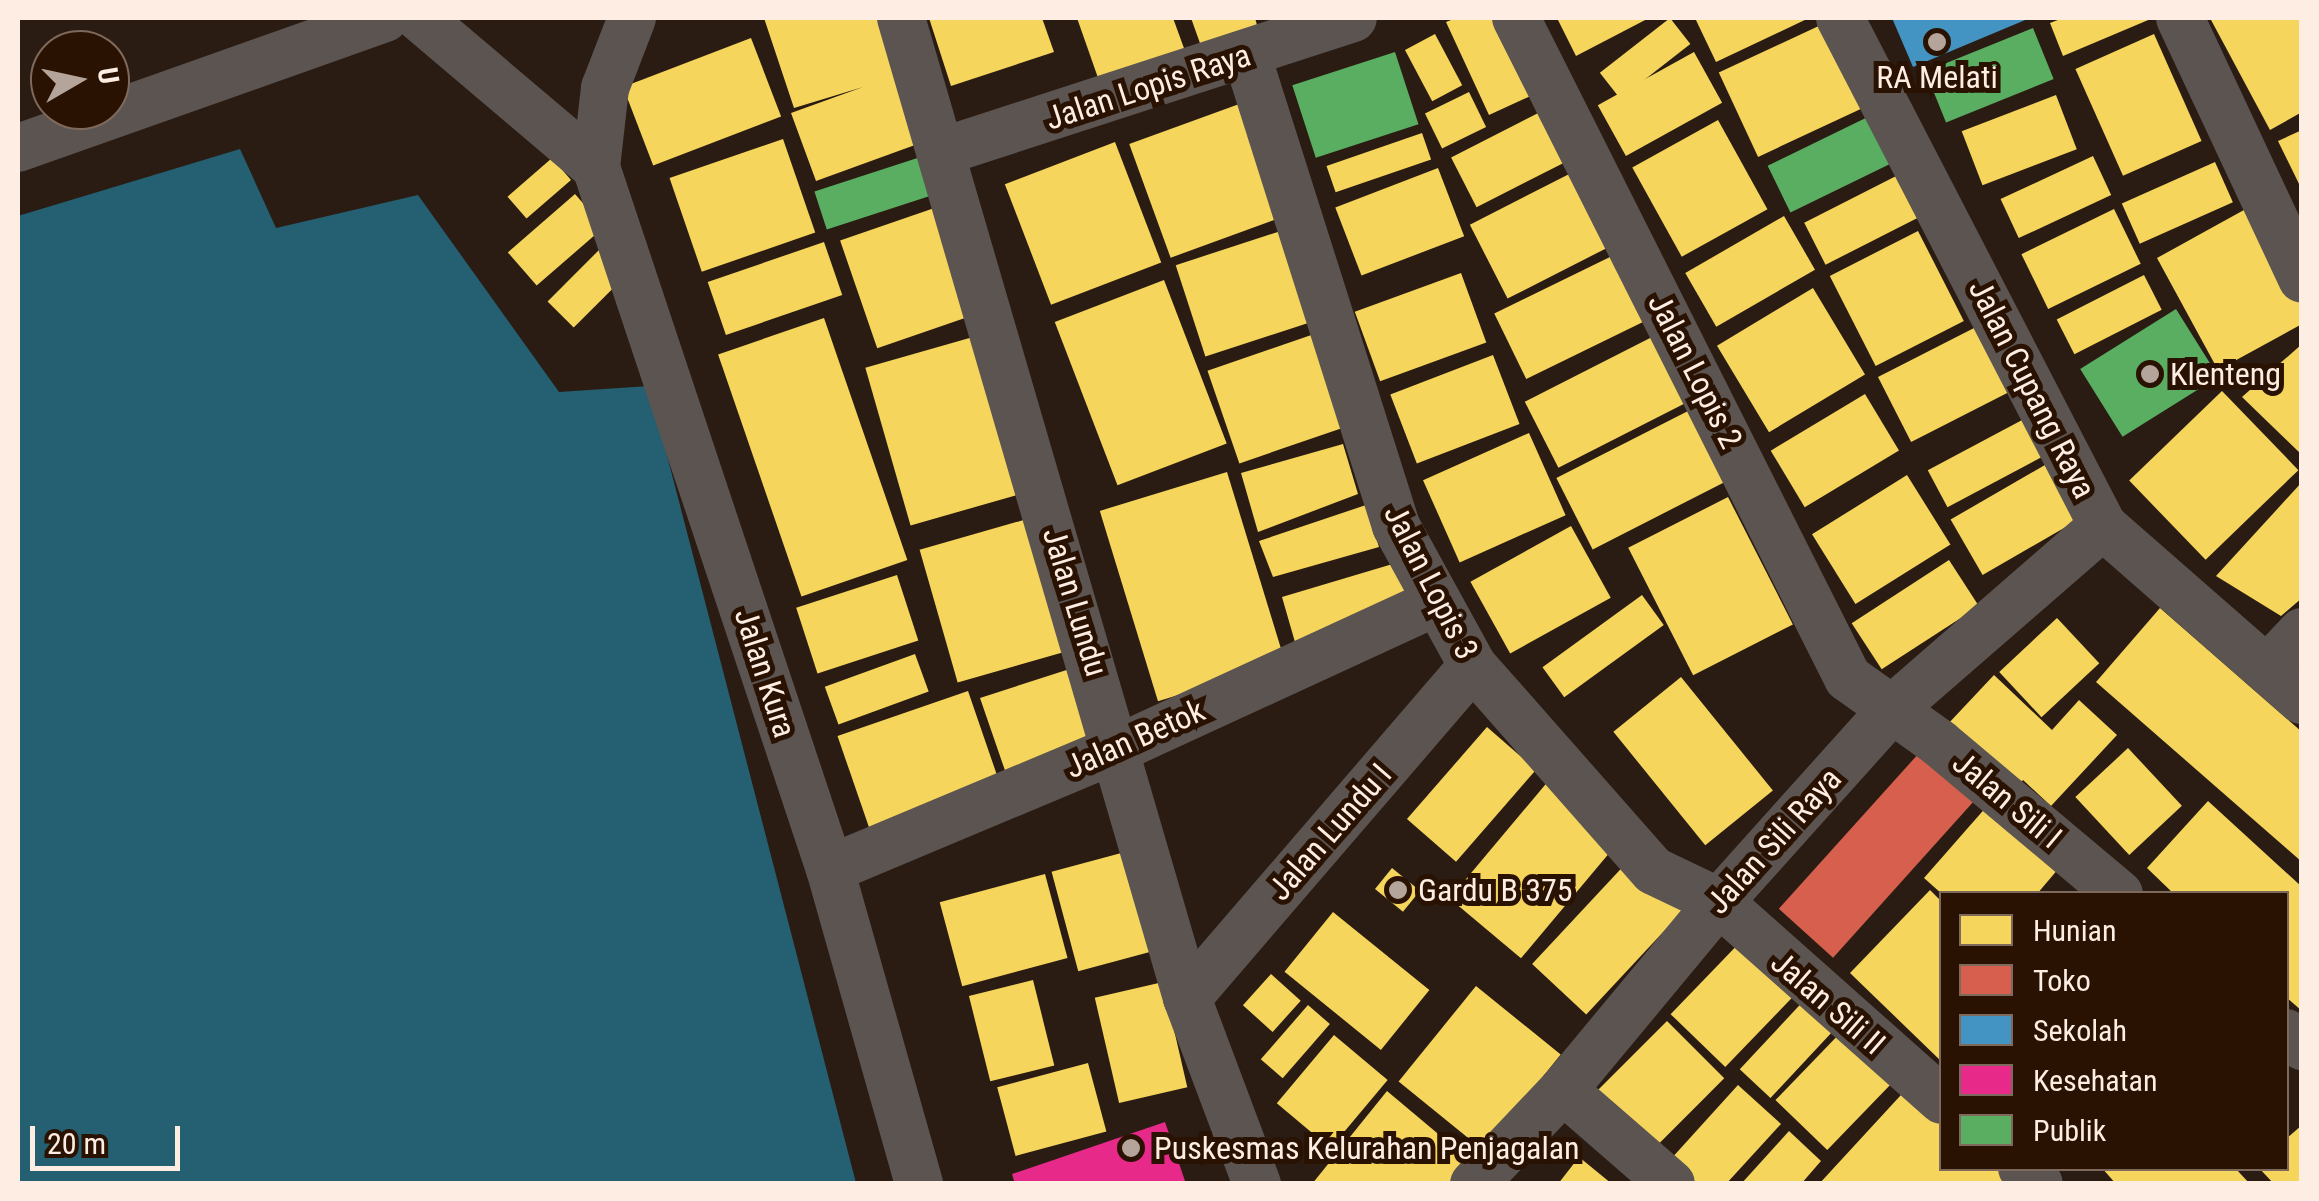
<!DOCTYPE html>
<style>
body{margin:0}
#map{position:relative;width:2319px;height:1201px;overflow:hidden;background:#2a1c13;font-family:"Roboto Condensed",sans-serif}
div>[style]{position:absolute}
.water>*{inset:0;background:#245f72}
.homes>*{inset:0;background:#f6d55c;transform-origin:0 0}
.shops>*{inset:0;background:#d6604d;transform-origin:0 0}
.schools>*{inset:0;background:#4393c3}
.health>*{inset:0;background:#e7298a}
.public>*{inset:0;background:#5aae61;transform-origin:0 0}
.minor>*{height:48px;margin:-24px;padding:0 24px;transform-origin:24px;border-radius:24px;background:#5b5451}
.dots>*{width:28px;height:28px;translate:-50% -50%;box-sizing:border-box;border:5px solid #291202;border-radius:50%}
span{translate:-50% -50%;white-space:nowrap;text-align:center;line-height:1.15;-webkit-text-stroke:10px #291202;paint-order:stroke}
.poi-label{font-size:32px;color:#feede3}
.left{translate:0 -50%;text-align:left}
.street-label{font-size:32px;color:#feede3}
.frame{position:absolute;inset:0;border:20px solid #feede3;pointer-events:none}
.legend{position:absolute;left:1939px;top:891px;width:350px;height:280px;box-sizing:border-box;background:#291202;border:2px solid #7e6a5c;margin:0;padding:12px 18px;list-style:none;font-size:30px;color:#feede3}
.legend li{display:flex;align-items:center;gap:20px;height:50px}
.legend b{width:50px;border:2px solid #7e6a5c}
.north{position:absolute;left:30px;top:30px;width:100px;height:100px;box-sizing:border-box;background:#291202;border:2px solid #7e6a5c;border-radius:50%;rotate:81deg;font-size:28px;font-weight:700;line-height:40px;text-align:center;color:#feede3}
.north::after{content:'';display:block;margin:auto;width:35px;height:45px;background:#b4a49a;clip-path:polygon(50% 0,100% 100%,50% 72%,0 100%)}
.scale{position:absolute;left:30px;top:1126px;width:150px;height:45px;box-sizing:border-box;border:5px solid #feede3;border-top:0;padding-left:12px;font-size:30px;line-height:35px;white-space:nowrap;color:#feede3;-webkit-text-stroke:8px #291202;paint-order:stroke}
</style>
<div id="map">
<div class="water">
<i style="clip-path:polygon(240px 149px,276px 228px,418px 195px,559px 392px,649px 386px,856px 1183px,18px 1184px,18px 216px)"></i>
</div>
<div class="homes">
<i style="clip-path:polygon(764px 18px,883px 18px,926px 141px,816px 181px,791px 113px,863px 87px,794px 108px)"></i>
<i style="clip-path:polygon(929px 18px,1042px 18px,1054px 52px,951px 86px)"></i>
<i style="clip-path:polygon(1077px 18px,1173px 18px,1189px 62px,1103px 92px)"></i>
<i style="clip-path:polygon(1191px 18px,1255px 18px,1257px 25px,1201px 46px)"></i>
<i style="clip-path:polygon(1456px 18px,1513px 18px,1546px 89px,1489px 115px,1446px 22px)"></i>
<i style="clip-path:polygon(1557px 18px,1649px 18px,1576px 56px)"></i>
<i style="left:1670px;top:18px;width:33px;height:89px;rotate:52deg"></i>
<i style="clip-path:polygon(1695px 18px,1809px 18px,1716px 62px)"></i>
<i style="clip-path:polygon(2063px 18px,2153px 18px,2063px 56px,2050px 23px)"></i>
<i style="clip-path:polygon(2210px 18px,2302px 18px,2302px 112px,2270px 130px)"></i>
<i style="left:1823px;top:24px;width:93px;height:115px;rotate:65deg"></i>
<i style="left:1435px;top:34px;width:58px;height:34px;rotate:62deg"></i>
<i style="left:2154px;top:34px;width:117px;height:86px;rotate:66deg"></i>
<i style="left:751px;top:38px;width:84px;height:137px;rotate:69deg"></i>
<i style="left:1694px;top:52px;width:58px;height:110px;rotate:61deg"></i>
<i style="left:1469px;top:92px;width:39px;height:49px;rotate:64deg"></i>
<i style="left:2056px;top:95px;width:58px;height:101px;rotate:69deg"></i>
<i style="left:1242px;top:103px;width:121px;height:120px;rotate:70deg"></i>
<i style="left:1550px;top:107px;width:56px;height:111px;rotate:63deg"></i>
<i style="left:1718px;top:120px;width:102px;height:98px;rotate:61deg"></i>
<i style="clip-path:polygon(2302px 130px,2302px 190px,2278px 141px)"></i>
<i style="left:1422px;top:133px;width:28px;height:101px;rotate:71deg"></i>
<i style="left:783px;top:139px;width:99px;height:120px;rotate:71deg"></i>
<i style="left:1115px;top:142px;width:129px;height:118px;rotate:69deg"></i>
<i style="left:2093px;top:156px;width:43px;height:102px;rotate:65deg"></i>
<i style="left:552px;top:158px;width:29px;height:59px;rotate:49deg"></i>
<i style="left:2215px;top:162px;width:44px;height:102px;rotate:66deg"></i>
<i style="left:1583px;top:167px;width:83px;height:127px;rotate:63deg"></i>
<i style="left:1438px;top:168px;width:73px;height:110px;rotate:69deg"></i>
<i style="left:1904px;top:172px;width:47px;height:112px;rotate:63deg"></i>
<i style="left:575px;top:194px;width:44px;height:89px;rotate:49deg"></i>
<i style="left:946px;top:204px;width:114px;height:112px;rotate:71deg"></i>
<i style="clip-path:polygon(2253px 205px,2302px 293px,2302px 324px,2218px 370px,2157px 258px)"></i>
<i style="left:2114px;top:209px;width:61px;height:103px;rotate:64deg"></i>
<i style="left:1784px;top:216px;width:62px;height:114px;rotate:60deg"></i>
<i style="left:1287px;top:229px;width:96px;height:117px;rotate:72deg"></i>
<i style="left:1918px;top:231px;width:101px;height:99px;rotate:63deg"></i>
<i style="left:824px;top:242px;width:56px;height:123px;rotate:71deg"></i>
<i style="left:602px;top:247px;width:37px;height:77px;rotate:45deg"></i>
<i style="left:1612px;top:256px;width:73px;height:131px;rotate:64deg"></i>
<i style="left:1461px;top:273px;width:74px;height:113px;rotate:70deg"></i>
<i style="left:2144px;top:275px;width:39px;height:98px;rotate:63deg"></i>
<i style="left:1164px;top:280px;width:175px;height:117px;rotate:69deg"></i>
<i style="left:1813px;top:288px;width:101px;height:112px;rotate:59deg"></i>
<i style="left:824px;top:318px;width:256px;height:112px;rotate:71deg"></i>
<i style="left:1976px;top:327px;width:73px;height:110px;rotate:63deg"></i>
<i style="left:1320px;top:332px;width:98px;height:119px;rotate:71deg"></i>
<i style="left:1654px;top:336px;width:74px;height:145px;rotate:63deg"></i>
<i style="left:973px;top:337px;width:164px;height:112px;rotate:74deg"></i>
<i style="clip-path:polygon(2302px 344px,2302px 455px,2242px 397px)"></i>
<i style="left:1493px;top:355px;width:74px;height:110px;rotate:69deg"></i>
<i style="left:2222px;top:391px;width:110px;height:129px;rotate:46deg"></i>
<i style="left:1865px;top:394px;width:66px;height:110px;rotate:59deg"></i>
<i style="left:1690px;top:410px;width:80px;height:150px;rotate:63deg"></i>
<i style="left:2024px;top:419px;width:42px;height:109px;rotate:62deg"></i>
<i style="left:1529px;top:433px;width:90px;height:116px;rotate:66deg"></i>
<i style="clip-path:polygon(1343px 444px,1358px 494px,1258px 532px,1241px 473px)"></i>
<i style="left:2045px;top:465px;width:64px;height:109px;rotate:60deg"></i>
<i style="left:1227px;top:472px;width:199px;height:133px;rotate:73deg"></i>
<i style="left:1907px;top:475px;width:82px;height:112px;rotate:58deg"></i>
<i style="clip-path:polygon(2302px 482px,2302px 598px,2281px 616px,2216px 576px)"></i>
<i style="left:1728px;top:497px;width:143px;height:112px;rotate:63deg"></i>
<i style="clip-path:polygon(1366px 505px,1379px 547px,1273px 577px,1259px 541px)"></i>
<i style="left:1034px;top:517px;width:138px;height:119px;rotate:74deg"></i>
<i style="left:1571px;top:526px;width:82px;height:115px;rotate:61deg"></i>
<i style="clip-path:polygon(1406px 560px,1419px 608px,1299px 656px,1282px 597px)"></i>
<i style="left:1949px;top:560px;width:55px;height:116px;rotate:57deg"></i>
<i style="left:897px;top:575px;width:69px;height:106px;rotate:72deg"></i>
<i style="left:1642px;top:595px;width:37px;height:123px;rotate:54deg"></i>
<i style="clip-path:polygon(2160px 608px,2302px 732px,2302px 862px,2096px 682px)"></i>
<i style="left:2057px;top:618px;width:62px;height:79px;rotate:47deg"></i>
<i style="left:915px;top:654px;width:40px;height:96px;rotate:70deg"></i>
<i style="clip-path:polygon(1079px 666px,1098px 742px,1010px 785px,980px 698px)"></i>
<i style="clip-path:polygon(1994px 675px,2052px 730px,2079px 700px,2117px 735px,2051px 806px,2023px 780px,2015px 790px,1947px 725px)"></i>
<i style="left:1681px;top:677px;width:146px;height:87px;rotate:51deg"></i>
<i style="left:968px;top:691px;width:98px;height:138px;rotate:71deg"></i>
<i style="left:1487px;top:727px;width:65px;height:122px;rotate:41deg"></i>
<i style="left:2128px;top:748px;width:79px;height:72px;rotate:47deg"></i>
<i style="left:1550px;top:779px;width:93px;height:156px;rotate:40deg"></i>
<i style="clip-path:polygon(2208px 801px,2302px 887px,2302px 1011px,2286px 997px,2286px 894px,2174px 894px,2147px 868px)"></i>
<i style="clip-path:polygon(1988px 805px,2059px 868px,2037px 894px,1942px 894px,1924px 878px)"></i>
<i style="left:1125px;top:852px;width:103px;height:76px;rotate:75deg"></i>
<i style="left:1631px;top:858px;width:74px;height:145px;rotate:43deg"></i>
<i style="left:1392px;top:868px;width:36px;height:27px;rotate:39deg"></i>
<i style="left:1045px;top:874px;width:87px;height:109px;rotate:75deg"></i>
<i style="clip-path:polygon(1930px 890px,1942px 902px,1942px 1062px,1850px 973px)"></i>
<i style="left:1333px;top:912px;width:124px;height:77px;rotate:39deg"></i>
<i style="left:1747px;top:935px;width:76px;height:110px;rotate:44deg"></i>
<i style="left:1271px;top:974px;width:40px;height:42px;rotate:42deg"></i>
<i style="left:1033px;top:980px;width:88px;height:66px;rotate:76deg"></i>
<i style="left:1163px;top:982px;width:108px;height:70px;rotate:77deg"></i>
<i style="left:1476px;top:986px;width:109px;height:123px;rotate:39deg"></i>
<i style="left:1810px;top:994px;width:42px;height:103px;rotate:43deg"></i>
<i style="left:1308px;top:1005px;width:29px;height:72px;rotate:41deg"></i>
<i style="left:1667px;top:1021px;width:81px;height:100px;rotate:45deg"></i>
<i style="left:1847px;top:1026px;width:72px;height:103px;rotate:44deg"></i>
<i style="left:1334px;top:1035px;width:70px;height:89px;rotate:40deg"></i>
<i style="left:1088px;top:1063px;width:71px;height:94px;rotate:75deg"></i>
<i style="clip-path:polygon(1912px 1083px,1942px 1111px,1942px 1168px,2003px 1168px,2019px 1184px,1819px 1184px)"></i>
<i style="clip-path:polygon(1738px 1085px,1781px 1124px,1726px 1184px,1696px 1184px,1670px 1160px)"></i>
<i style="clip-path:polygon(1387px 1091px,1474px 1164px,1458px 1184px,1312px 1184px)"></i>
<i style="clip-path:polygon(2302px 1125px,2302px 1184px,2274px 1184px,2259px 1168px,2286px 1168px,2286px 1139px)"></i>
<i style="clip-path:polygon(1789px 1131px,1821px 1161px,1801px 1184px,1741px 1184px)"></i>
<i style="clip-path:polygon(1579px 1157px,1612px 1184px,1558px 1184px)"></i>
<i style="clip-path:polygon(2102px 1168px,2235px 1168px,2250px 1184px,2116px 1184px)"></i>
</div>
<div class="shops">
<i style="left:1920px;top:752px;width:73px;height:211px;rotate:42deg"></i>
</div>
<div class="schools">
<i style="clip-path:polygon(1892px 18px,2030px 18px,1913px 67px)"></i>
</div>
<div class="health">
<i style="clip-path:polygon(1165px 1122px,1186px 1184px,1015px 1184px,1012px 1174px)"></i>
</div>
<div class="public">
<i style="left:2033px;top:28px;width:55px;height:116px;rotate:68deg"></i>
<i style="left:1395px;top:52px;width:76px;height:108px;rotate:72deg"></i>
<i style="left:1880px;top:111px;width:52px;height:125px;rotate:64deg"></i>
<i style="left:939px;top:151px;width:40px;height:131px;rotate:72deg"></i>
<i style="left:2176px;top:309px;width:80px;height:113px;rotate:58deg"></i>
</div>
<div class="minor">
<i style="left:420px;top:18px;width:231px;rotate:40.3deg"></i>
<i style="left:596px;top:167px;width:740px;rotate:71.57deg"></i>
<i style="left:830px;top:869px;width:327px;rotate:74.2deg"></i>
<i style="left:901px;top:18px;width:1021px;rotate:73.73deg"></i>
<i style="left:1187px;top:998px;width:199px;rotate:69.4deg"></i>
<i style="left:1516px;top:18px;width:739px;rotate:63.3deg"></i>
<i style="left:1848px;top:678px;width:112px;rotate:35.5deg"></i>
<i style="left:1939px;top:743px;width:235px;rotate:40deg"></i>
<i style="left:1840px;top:18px;width:572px;rotate:62.63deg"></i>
<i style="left:2103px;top:526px;width:264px;rotate:41.2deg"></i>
<i style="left:2180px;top:18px;width:288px;rotate:64.9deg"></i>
<i style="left:1247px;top:56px;width:493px;rotate:72.4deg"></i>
<i style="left:1396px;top:526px;width:160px;rotate:61.2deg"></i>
<i style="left:1473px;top:666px;width:273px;rotate:48.6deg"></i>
<i style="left:1654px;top:871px;width:72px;rotate:25.5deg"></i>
<i style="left:1719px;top:902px;width:298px;rotate:41.6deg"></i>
<i style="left:18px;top:148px;width:389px;rotate:-19.5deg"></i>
<i style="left:941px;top:152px;width:433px;rotate:-18deg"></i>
<i style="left:596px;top:167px;width:80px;rotate:-83.5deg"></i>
<i style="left:605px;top:88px;width:75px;rotate:-68.9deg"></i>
<i style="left:2267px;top:669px;width:51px;rotate:-46.6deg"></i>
<i style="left:830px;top:869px;width:313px;rotate:-22.7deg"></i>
<i style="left:1119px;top:748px;width:350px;rotate:-24.7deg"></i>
<i style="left:1187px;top:998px;width:438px;rotate:-49.3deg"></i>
<i style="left:2286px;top:1033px;width:21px;rotate:39deg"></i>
<i style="left:1563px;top:1090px;width:143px;rotate:41deg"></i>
<i style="left:2022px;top:1168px;width:23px;rotate:43deg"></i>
<i style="left:1474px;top:1184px;width:129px;rotate:-46.6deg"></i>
<i style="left:1563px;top:1090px;width:244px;rotate:-50.3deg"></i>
<i style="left:1719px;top:902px;width:258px;rotate:-48.1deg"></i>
<i style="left:1891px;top:710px;width:281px;rotate:-41deg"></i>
</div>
<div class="dots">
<i style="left:1937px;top:42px;background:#b4a49a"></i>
<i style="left:2150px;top:374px;background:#b4a49a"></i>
<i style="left:1398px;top:890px;background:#b4a49a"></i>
<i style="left:1131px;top:1148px;background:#b4a49a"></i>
</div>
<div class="poi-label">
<span style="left:1937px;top:77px">RA Melati</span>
<span class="left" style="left:2170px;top:374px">Klenteng</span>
<span class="left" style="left:1418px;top:890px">Gardu B 375</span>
<span class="left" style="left:1154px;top:1148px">Puskesmas Kelurahan Penjagalan</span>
</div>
<div class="street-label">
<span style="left:1148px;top:87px;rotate:-18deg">Jalan Lopis Raya</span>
<span style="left:1695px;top:371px;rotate:63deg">Jalan Lopis 2</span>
<span style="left:2032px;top:389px;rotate:63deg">Jalan Cupang Raya</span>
<span style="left:1431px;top:582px;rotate:63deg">Jalan Lopis 3</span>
<span style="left:1075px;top:602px;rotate:73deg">Jalan Lundu</span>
<span style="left:765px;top:673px;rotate:72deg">Jalan Kura</span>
<span style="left:1135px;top:739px;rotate:-24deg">Jalan Betok</span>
<span style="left:2007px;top:800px;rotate:40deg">Jalan Sili I</span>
<span style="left:1330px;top:832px;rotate:-49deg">Jalan Lundu I</span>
<span style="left:1774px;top:841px;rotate:-48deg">Jalan Sili Raya</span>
<span style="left:1828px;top:1003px;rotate:41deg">Jalan Sili II</span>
</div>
<div class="frame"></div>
<ul class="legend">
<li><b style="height:28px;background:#f6d55c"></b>Hunian</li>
<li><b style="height:28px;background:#d6604d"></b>Toko</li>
<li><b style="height:28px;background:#4393c3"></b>Sekolah</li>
<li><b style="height:28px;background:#e7298a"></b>Kesehatan</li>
<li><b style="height:28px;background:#5aae61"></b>Publik</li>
</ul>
<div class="north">U</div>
<div class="scale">20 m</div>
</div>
